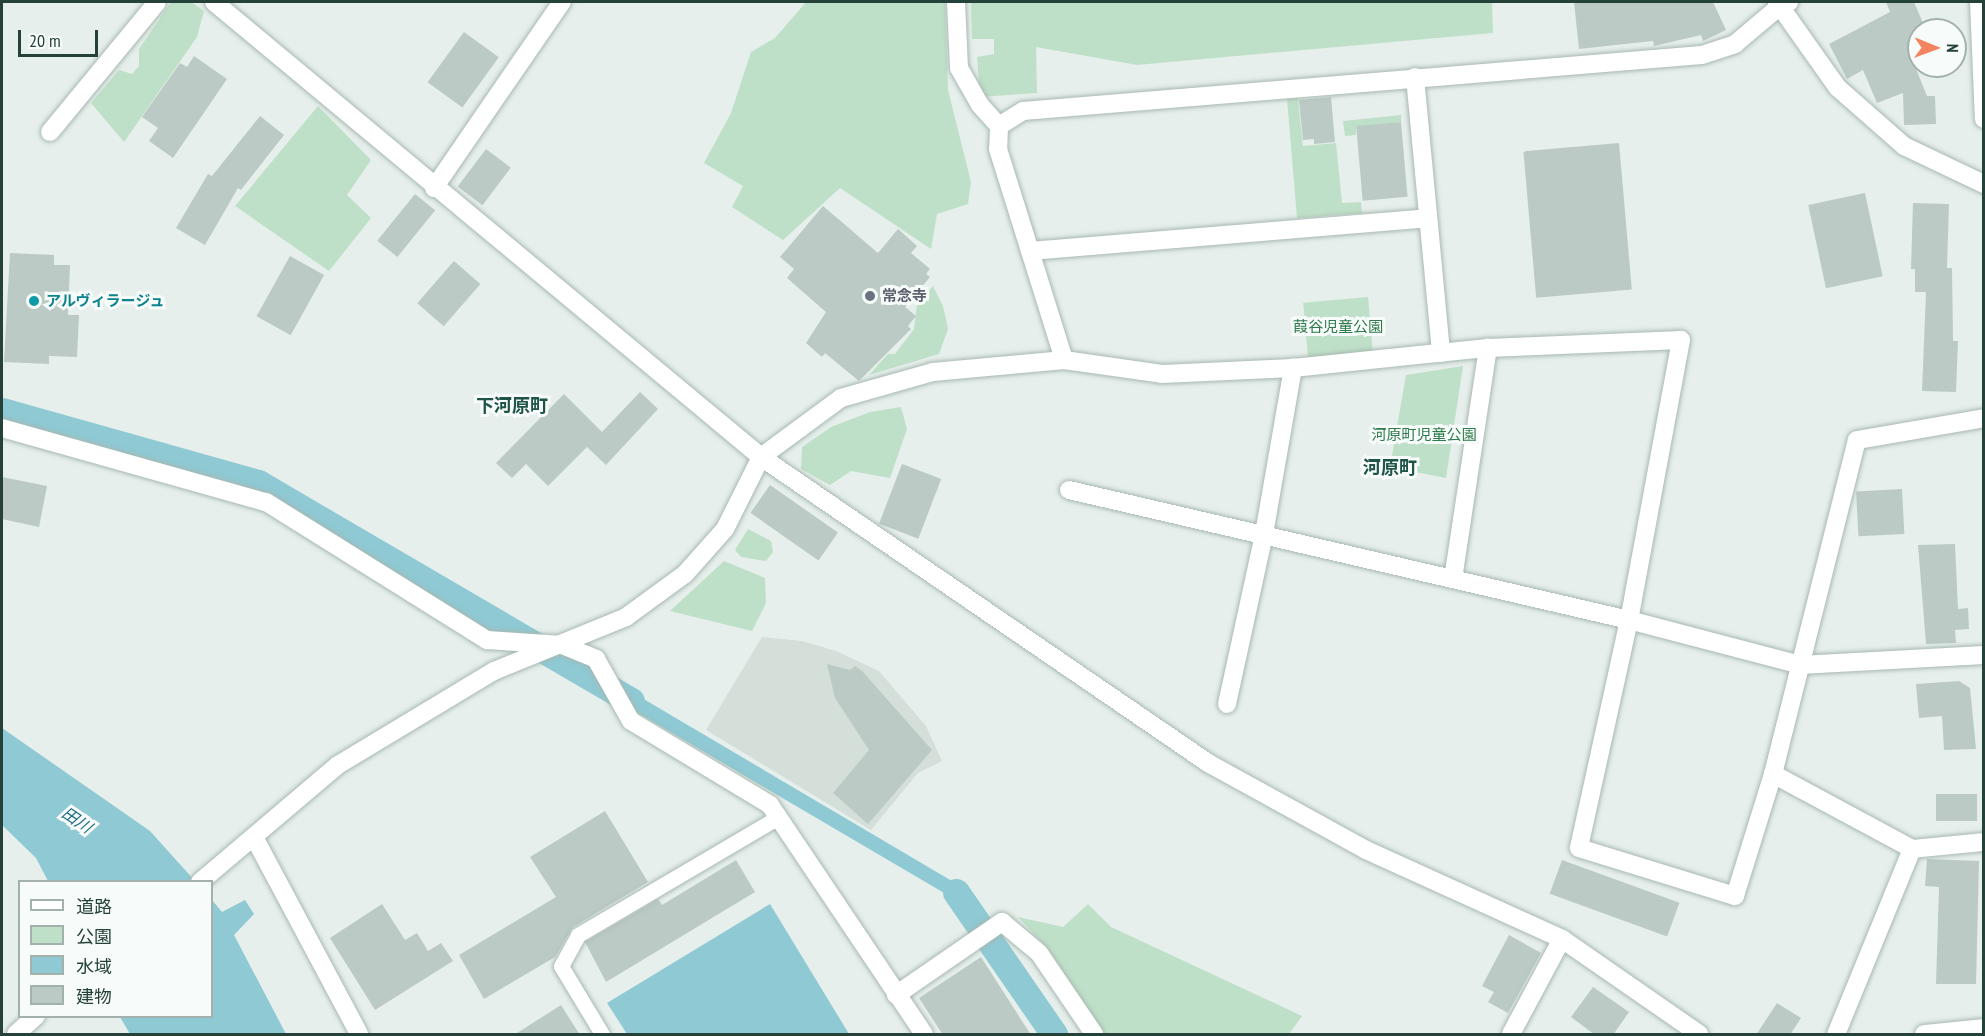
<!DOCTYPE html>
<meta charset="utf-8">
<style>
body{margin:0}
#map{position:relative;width:1985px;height:1036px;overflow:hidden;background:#e6efeb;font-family:"PT Sans Narrow","Noto Sans JP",sans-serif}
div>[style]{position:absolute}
.built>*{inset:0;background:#d4dfda}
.green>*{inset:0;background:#bfe0c8;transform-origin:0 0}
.water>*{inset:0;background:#8ec9d4}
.canal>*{height:27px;margin:-13.5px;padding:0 13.5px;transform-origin:13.5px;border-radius:13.5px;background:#8ec9d4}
.building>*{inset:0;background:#bbcac4;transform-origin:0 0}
.roads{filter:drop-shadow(0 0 2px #a8b8b2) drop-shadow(0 0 2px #a8b8b2)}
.lane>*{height:15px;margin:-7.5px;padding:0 7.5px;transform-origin:7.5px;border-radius:7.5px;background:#fff}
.street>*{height:18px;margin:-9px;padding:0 9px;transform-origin:9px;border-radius:9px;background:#fff}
.secondary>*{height:18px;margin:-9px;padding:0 9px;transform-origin:9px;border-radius:9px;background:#fff}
.dots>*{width:16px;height:16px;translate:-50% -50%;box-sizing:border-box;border:3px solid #f7fbf9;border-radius:50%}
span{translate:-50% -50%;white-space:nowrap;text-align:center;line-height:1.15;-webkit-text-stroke:6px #f7fbf9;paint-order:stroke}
.worship-label{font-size:15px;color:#5b616d;font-weight:700}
.left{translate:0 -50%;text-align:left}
.culture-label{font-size:15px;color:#0d838f;font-weight:700}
.park-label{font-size:15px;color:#2d7a4b}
.water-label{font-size:16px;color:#1c6f80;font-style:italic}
.quarter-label{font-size:18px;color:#1f5548;font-weight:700}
.frame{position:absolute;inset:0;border:3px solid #24423a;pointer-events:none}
.legend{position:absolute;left:18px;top:880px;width:195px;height:138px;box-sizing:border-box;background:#f7fbf9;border:2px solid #a3b1ad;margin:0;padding:8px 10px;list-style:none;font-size:18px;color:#24423a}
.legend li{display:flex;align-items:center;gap:12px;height:30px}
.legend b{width:30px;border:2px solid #a3b1ad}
.north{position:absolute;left:1907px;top:18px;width:60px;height:60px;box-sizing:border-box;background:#f7fbf9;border:2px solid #a3b1ad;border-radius:50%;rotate:91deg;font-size:16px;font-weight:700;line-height:24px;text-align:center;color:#24423a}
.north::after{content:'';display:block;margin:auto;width:21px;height:27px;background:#f4845f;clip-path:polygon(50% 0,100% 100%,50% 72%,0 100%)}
.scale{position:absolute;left:18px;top:30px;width:80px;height:27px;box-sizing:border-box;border:3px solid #24423a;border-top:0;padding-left:8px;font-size:18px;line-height:21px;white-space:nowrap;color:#24423a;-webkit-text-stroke:4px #f7fbf9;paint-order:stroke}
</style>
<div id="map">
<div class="built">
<i style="clip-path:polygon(762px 637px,802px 641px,836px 651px,879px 671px,926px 726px,942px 761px,918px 773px,871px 830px,706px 730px)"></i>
</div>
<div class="green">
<i style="clip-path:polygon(171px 2px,191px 2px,204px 11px,197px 37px,124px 142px,91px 103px,119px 70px,132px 74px,139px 66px,139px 49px)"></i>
<i style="clip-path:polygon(806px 2px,945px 2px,948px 90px,971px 182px,968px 204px,937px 214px,931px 249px,840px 188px,783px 240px,732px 207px,743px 186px,704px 163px,731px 113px,751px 52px,775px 38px)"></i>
<i style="clip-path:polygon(971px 2px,1492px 2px,1493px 33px,1137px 65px,1036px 47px,1037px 93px,980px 97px,977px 57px,994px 54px,994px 39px,972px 39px)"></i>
<i style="clip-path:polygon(1298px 98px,1303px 146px,1336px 143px,1342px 203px,1361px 202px,1362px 213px,1297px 218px,1287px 99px)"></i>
<i style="clip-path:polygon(318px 106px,371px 160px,347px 195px,371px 218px,329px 271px,235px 206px)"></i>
<i style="clip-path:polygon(1401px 115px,1401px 122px,1356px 127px,1356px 135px,1345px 136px,1343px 121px)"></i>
<i style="clip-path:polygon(933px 286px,943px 306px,948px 329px,939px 354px,869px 375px,888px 354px,895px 354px,914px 329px,917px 304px)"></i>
<i style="left:1368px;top:297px;width:55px;height:65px;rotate:85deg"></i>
<i style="clip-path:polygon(1463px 366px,1446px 478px,1390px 467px,1406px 375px)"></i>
<i style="clip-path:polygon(901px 407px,907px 429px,890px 478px,851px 471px,830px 485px,801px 469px,802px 447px,831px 427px,870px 412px)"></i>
<i style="clip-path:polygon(748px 529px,771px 541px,773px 552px,766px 561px,741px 557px,735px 550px)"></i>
<i style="clip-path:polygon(724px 561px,765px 578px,766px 603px,752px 631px,670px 611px)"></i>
<i style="clip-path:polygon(1088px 904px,1111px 927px,1302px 1016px,1289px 1034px,1105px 1034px,1049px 950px,1018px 917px,1063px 927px)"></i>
</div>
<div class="water">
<i style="clip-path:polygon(625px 688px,957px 884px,984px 919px,973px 925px,951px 897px,631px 709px)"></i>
<i style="clip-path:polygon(2px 728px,150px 831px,195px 881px,48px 881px,36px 858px,2px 825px)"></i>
<i style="clip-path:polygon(212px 900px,222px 912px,245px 900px,254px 914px,234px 935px,286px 1034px,130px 1034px,120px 1017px,212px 1016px)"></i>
<i style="clip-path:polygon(770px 904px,849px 1034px,627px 1034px,607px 1003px)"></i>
<i style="clip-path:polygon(1000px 939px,1062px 1034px,1046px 1034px,987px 949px)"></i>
</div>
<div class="canal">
<i style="left:2px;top:411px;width:266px;rotate:15.7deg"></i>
<i style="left:258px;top:483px;width:432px;rotate:30.3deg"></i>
<i style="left:956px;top:892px;width:173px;rotate:55.4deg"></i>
</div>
<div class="building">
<i style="clip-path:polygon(1574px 2px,1713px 2px,1726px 30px,1703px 41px,1701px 35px,1654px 46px,1653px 41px,1579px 49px)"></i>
<i style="clip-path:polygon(1886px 2px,1914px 2px,1926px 30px,1919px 30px,1919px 44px,1908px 49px,1927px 96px,1935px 96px,1936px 124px,1904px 125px,1903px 93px,1877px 103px,1863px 70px,1847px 79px,1829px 44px,1890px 12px)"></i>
<i style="left:464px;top:32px;width:43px;height:62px;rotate:36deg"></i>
<i style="clip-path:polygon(194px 56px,227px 79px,173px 158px,149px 141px,158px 128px,142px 117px,180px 63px,187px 67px)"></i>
<i style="clip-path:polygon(1331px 97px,1335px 142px,1314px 144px,1314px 139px,1303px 140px,1299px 100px)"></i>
<i style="clip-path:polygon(260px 116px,284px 135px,241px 190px,238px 188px,205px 245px,176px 228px,208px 174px,212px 176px)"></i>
<i style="left:1401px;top:122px;width:75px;height:45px;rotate:85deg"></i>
<i style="left:1619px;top:143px;width:147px;height:96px;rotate:85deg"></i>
<i style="left:486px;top:149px;width:31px;height:47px;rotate:37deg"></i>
<i style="left:1865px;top:193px;width:85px;height:58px;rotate:78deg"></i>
<i style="left:415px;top:194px;width:26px;height:60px;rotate:39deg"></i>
<i style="clip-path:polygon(1913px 203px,1949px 204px,1947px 268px,1952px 268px,1953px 341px,1958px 341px,1956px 392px,1922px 391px,1926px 292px,1915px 292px,1915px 269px,1911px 269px)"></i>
<i style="clip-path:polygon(823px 206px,878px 253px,898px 229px,917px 246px,911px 253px,930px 269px,926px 274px,930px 277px,905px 307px,916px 316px,908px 326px,911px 329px,859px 381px,825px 353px,822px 357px,806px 343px,826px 312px,787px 278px,794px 269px,780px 257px)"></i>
<i style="clip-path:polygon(10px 253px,54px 255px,54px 265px,70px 265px,68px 315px,79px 315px,77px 357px,49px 356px,49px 364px,4px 362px)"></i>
<i style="left:290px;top:256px;width:39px;height:69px;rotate:29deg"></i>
<i style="left:454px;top:261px;width:35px;height:56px;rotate:41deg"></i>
<i style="clip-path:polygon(640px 392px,658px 409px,606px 465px,587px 447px,548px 486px,526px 464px,512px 478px,496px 463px,564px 394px,602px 432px)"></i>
<i style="left:902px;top:464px;width:42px;height:64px;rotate:21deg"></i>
<i style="clip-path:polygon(2px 477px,47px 486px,39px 527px,2px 519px)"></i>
<i style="left:770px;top:485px;width:83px;height:34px;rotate:35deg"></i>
<i style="left:1902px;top:489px;width:45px;height:46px;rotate:87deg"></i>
<i style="clip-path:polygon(1955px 544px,1958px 609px,1968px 608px,1969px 629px,1955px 630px,1956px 643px,1926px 644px,1918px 545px)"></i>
<i style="clip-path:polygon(827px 664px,850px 670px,855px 666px,862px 671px,932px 750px,868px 824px,833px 793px,869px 750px,835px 698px)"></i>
<i style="clip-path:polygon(1959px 681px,1970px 688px,1976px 749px,1944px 750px,1942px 716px,1919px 718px,1916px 684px)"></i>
<i style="left:1977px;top:794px;width:27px;height:41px;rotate:90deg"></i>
<i style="clip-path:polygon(605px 811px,648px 882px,573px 927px,555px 957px,484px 999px,459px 955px,556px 897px,530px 857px)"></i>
<i style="clip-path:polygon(1927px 859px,1979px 861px,1976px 984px,1936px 984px,1939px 887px,1925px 886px)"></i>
<i style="clip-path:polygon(736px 860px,755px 892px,606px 982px,585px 942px,658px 899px,662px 905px)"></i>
<i style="left:1562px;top:860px;width:125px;height:36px;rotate:20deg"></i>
<i style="clip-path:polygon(382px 904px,405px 940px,417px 933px,428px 951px,441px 943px,453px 961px,375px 1010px,330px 938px)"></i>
<i style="clip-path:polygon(1509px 935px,1541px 953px,1508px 1013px,1488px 1002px,1494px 992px,1482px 986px)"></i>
<i style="clip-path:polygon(981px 957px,1031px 1035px,943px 1035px,919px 998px)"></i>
<i style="clip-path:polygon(1593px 987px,1629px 1012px,1613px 1035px,1595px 1035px,1571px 1017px)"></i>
<i style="clip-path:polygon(1777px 1003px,1801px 1018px,1790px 1035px,1756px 1035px)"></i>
<i style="clip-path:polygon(561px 1005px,580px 1035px,514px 1035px)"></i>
</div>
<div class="roads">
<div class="lane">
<i style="left:602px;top:1034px;width:79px;rotate:-121.1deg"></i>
<i style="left:561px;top:966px;width:35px;rotate:-61deg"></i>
<i style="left:578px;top:935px;width:232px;rotate:-30.5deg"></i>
</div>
<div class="street">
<i style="left:214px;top:2px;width:712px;rotate:39.75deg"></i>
<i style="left:761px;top:457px;width:542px;rotate:34.39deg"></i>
<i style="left:1208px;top:763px;width:180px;rotate:28.8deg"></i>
<i style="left:1366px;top:850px;width:215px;rotate:24.4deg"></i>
<i style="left:1562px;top:939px;width:167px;rotate:34.7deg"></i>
<i style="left:956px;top:2px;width:66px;rotate:87.4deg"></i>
<i style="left:959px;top:68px;width:43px;rotate:60.4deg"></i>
<i style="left:980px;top:105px;width:28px;rotate:48deg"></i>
<i style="left:999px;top:126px;width:23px;rotate:92deg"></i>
<i style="left:998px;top:149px;width:221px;rotate:72.6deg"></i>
<i style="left:1777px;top:2px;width:105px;rotate:54.7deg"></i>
<i style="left:1838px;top:88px;width:88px;rotate:41.3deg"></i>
<i style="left:1904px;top:146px;width:89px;rotate:25.4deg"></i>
<i style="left:1415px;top:77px;width:277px;rotate:84.6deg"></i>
<i style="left:999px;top:126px;width:28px;rotate:-32deg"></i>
<i style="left:1023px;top:111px;width:681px;rotate:-4.71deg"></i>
<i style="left:1702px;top:55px;width:35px;rotate:-18deg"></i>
<i style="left:1735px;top:44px;width:59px;rotate:-40.2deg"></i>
<i style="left:50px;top:132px;width:168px;rotate:-50.5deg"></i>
<i style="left:434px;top:188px;width:226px;rotate:-55.5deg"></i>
<i style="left:1030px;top:251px;width:399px;rotate:-4.7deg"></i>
<i style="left:2px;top:428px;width:274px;rotate:15.7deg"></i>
<i style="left:266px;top:502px;width:261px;rotate:32deg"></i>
<i style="left:487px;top:640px;width:75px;rotate:3.8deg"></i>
<i style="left:562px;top:645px;width:37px;rotate:22deg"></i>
<i style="left:596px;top:659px;width:71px;rotate:60.6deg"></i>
<i style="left:631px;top:721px;width:162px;rotate:31.1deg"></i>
<i style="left:770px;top:805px;width:276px;rotate:56.1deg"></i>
<i style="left:1069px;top:490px;width:575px;rotate:13.07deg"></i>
<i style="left:1629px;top:620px;width:177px;rotate:14.7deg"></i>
<i style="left:1800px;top:665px;width:184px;rotate:-3.1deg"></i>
<i style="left:1453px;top:579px;width:234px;rotate:-81.4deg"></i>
<i style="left:1227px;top:704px;width:174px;rotate:-77.7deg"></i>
<i style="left:1264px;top:534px;width:169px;rotate:-80.1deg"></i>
<i style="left:1773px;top:774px;width:158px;rotate:28.3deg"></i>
<i style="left:1912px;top:849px;width:200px;rotate:112.3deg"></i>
<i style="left:254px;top:837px;width:223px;rotate:61.9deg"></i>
<i style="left:1912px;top:849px;width:72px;rotate:-5.6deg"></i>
<i style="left:200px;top:882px;width:181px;rotate:-40.3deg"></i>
<i style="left:338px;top:765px;width:182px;rotate:-31.1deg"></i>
<i style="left:494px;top:671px;width:143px;rotate:-22.2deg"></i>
<i style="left:626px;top:617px;width:73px;rotate:-36.1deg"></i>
<i style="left:685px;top:574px;width:60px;rotate:-48.4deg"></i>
<i style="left:725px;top:529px;width:80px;rotate:-63.4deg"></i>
<i style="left:761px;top:457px;width:99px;rotate:-36.4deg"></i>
<i style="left:841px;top:398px;width:96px;rotate:-15.8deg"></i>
<i style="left:933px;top:372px;width:132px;rotate:-5.2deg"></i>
<i style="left:1064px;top:360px;width:99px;rotate:8.1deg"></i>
<i style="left:1162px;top:374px;width:131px;rotate:-2.6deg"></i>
<i style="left:1293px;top:368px;width:196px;rotate:-5.9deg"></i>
<i style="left:1488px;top:348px;width:193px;rotate:-2.4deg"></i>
<i style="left:1681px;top:340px;width:285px;rotate:100.5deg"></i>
<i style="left:1629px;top:620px;width:233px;rotate:102.4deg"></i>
<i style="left:1579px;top:848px;width:163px;rotate:17.1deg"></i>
<i style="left:1735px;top:896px;width:128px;rotate:-72.7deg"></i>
<i style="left:1773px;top:774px;width:344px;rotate:-75.9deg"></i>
<i style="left:1857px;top:440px;width:129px;rotate:-9.8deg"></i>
<i style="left:896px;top:995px;width:129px;rotate:-34.6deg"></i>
<i style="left:1002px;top:922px;width:48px;rotate:40deg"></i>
<i style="left:1039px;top:953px;width:98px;rotate:55.8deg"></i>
<i style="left:16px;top:1034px;width:27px;rotate:-42deg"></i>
<i style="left:1511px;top:1034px;width:108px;rotate:-61.8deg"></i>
<i style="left:1924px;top:1034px;width:60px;rotate:-5.7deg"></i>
</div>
<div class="secondary">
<i style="left:1979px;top:2px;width:117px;rotate:87.6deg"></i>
<i style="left:1780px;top:6px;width:10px;rotate:-24deg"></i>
</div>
</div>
<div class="dots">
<i style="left:870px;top:296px;background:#6b7280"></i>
<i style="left:34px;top:301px;background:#0f9aa8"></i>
</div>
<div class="worship-label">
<span class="left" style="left:882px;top:296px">常念寺</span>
</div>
<div class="culture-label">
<span class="left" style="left:46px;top:301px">アルヴィラージュ</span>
</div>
<div class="park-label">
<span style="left:1338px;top:327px">葭谷児童公園</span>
<span style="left:1424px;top:435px">河原町児童公園</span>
</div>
<div class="water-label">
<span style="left:77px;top:820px;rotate:34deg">田川</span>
</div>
<div class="quarter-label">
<span style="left:512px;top:406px">下河原町</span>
<span style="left:1390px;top:468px">河原町</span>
</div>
<div class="frame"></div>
<ul class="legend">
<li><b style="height:8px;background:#fff"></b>道路</li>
<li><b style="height:16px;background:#bfe0c8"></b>公園</li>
<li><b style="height:16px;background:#8ec9d4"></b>水域</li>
<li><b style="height:16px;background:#bbcac4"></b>建物</li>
</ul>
<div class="north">N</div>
<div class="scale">20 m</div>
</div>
